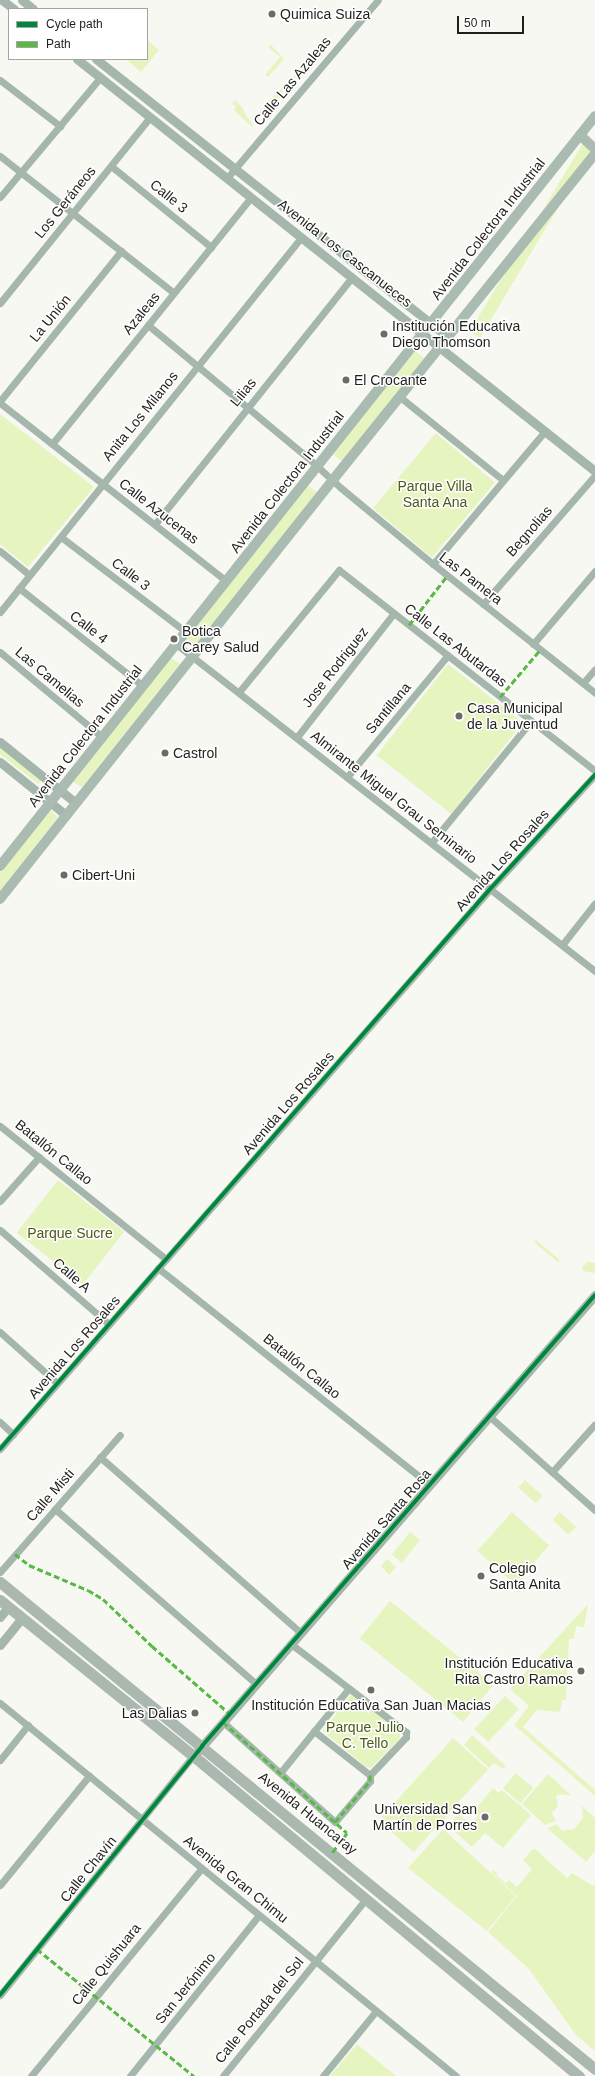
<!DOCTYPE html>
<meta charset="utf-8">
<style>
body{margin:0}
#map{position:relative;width:595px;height:2076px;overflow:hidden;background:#f8f8f3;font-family:Arial,sans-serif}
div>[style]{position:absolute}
.green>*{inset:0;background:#e6f4bf;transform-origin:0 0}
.minor>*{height:7px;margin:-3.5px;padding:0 3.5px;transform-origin:3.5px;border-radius:3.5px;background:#a5b7ad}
.tertiary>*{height:9px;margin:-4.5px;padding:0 4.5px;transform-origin:4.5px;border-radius:4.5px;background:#a5b7ad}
.secondary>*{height:10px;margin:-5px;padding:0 5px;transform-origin:5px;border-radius:5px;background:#aabcb2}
.primary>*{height:11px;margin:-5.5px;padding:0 5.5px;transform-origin:5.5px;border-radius:5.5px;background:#abb8b0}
.quiet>*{height:3px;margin-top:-1.5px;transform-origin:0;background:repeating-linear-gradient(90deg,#58b947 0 6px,transparent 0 9px)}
.cycleway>*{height:4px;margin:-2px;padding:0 2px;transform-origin:2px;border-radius:2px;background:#00873e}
.dots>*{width:11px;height:11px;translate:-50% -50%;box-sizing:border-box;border:2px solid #fff;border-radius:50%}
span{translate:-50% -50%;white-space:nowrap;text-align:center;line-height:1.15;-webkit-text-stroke:3px #fff;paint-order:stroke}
.poi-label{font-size:14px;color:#201f1c}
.left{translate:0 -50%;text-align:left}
.right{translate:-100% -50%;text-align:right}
.street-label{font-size:14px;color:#201f1c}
.park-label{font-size:14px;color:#4b5a18}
.legend{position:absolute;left:8px;top:8px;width:140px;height:52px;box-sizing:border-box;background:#fff;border:1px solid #a6a5a4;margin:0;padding:5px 7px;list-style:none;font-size:12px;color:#201f1c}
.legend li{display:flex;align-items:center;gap:8px;height:20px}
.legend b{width:20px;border:1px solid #a6a5a4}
.scale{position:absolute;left:457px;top:16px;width:67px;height:18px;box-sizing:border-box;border:2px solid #201f1c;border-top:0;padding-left:5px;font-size:12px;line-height:14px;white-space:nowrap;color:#201f1c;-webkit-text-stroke:3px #fff;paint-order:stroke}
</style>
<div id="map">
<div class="green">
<i style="clip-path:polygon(360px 0,270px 107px,268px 102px,304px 66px)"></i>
<i style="clip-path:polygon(147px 40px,159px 50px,141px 72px,128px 61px,130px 59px,147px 59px)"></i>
<i style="clip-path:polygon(271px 45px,284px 59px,268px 77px,265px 75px,280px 57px,268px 47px)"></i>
<i style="clip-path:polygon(235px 100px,243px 108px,246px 116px,253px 124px,252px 127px,234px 110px,236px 107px,232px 103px)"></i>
<i style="left:583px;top:143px;width:12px;height:220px;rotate:31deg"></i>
<i style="left:415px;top:351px;width:13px;height:132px;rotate:39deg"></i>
<i style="clip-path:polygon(0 414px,94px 487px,28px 567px,0 544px)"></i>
<i style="left:436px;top:433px;width:77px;height:98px;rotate:40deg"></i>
<i style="left:308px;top:485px;width:13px;height:197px;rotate:39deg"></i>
<i style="clip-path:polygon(170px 657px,180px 664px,82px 787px,73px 782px)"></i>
<i style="left:448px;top:664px;width:95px;height:116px;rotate:38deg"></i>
<i style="left:0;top:744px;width:55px;height:8px;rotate:38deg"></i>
<i style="clip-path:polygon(50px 810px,58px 817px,0 891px,0 873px)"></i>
<i style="left:58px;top:1180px;width:84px;height:67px;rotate:38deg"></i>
<i style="left:536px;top:1240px;width:31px;height:3px;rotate:40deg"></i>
<i style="clip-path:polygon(587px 1262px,595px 1263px,595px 1273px,583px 1271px,582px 1267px)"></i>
<i style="left:525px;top:1480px;width:24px;height:10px;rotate:42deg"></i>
<i style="left:512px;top:1512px;width:50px;height:52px;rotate:42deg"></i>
<i style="left:560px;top:1512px;width:22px;height:11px;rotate:43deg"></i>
<i style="left:410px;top:1532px;width:13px;height:29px;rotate:39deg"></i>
<i style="clip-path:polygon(387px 1559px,396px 1567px,389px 1575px,381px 1566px)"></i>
<i style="left:390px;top:1601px;width:133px;height:48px;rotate:39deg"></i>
<i style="clip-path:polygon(588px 1604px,584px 1627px,576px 1626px,574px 1639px,569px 1639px,566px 1700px,562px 1700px,560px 1712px,537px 1710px,523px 1727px,595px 1790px,595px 1796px,514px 1725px,529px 1706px,510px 1689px)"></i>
<i style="clip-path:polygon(351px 1694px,401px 1730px,400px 1738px,371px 1768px,366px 1767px,323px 1731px)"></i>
<i style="left:505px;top:1696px;width:19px;height:45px;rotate:43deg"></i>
<i style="clip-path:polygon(472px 1735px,506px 1766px,503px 1769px,494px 1763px,489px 1768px,464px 1745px)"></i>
<i style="left:453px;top:1738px;width:47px;height:111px;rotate:42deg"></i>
<i style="left:516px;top:1773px;width:23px;height:20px;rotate:41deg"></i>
<i style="clip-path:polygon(548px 1774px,572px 1796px,562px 1794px,556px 1796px,558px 1806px,552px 1813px,556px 1821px,545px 1825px,522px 1804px)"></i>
<i style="clip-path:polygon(493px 1788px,498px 1793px,502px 1790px,531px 1815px,503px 1848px,485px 1833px,472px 1847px,448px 1826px,458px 1814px,472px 1825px,478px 1815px,474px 1811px)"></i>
<i style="clip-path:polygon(582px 1806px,595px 1818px,595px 1851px,586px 1862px,547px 1828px,557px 1824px,562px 1831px,574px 1829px,583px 1818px)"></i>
<i style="clip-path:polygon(443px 1829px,516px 1896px,487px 1931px,408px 1868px)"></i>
<i style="clip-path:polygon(533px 1849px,535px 1849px,567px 1878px,572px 1873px,593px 1886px,595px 1884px,595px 2051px,576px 2035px,529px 1969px,488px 1932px,517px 1896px,491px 1872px,494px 1870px,497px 1873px,496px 1875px,506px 1883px,509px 1880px,517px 1887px,532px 1869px,523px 1860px)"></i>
<i style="clip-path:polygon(357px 2044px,374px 2058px,396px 2076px,330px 2076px)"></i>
</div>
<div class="minor">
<i style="left:0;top:80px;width:76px;rotate:37.5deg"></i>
<i style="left:0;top:156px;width:221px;rotate:38.2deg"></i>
<i style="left:111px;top:166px;width:129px;rotate:39deg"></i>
<i style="left:227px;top:178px;width:233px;rotate:-49.7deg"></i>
<i style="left:0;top:197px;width:155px;rotate:-50deg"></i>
<i style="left:0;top:303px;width:239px;rotate:-51.1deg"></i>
<i style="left:148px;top:325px;width:207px;rotate:39.7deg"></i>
<i style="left:307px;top:457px;width:46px;rotate:42.4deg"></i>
<i style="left:341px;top:488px;width:119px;rotate:39.6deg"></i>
<i style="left:433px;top:564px;width:207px;rotate:38.5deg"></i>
<i style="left:400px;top:397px;width:132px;rotate:38.9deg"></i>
<i style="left:0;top:401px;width:193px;rotate:-51.1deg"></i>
<i style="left:0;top:403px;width:288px;rotate:38.2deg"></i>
<i style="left:52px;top:444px;width:317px;rotate:-51.1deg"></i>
<i style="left:155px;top:524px;width:316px;rotate:-51.4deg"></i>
<i style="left:61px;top:537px;width:157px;rotate:37.2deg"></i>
<i style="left:0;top:551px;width:38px;rotate:39deg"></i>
<i style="left:433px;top:564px;width:174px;rotate:-49.9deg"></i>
<i style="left:19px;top:588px;width:158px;rotate:38.3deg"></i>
<i style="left:483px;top:604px;width:171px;rotate:-49deg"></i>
<i style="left:0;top:612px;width:481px;rotate:-51.2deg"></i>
<i style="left:176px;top:644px;width:531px;rotate:37.97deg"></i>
<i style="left:533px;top:644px;width:96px;rotate:-49.7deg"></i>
<i style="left:0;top:652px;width:133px;rotate:39.8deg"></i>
<i style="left:583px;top:683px;width:18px;rotate:-49deg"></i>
<i style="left:239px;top:692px;width:158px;rotate:-50.7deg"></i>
<i style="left:339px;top:570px;width:325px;rotate:38.1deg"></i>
<i style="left:297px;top:737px;width:157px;rotate:-52deg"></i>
<i style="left:347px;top:777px;width:158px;rotate:-50.4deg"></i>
<i style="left:432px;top:842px;width:156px;rotate:-50.7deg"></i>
<i style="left:562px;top:945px;width:53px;rotate:-51.8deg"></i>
<i style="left:0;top:1126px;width:213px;rotate:38.7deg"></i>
<i style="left:0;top:1201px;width:59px;rotate:-48.4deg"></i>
<i style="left:0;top:1230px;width:144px;rotate:40.8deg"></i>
<i style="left:158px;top:1268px;width:348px;rotate:38.6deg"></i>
<i style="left:0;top:1332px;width:76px;rotate:41.8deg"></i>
<i style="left:489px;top:1416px;width:142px;rotate:41.6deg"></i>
<i style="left:0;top:1422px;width:18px;rotate:43deg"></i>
<i style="left:0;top:1449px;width:746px;rotate:-48.81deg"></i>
<i style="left:491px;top:888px;width:154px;rotate:-47.4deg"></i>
<i style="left:100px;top:1457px;width:267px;rotate:41.2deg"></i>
<i style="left:552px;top:1472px;width:64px;rotate:-48.1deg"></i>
<i style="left:55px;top:1509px;width:267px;rotate:41deg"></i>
<i style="left:0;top:1572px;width:182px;rotate:-48.8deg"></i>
<i style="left:291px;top:1644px;width:145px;rotate:37.4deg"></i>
<i style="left:406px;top:1732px;width:5px;rotate:90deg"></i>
<i style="left:406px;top:1737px;width:52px;rotate:133.5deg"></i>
<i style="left:0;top:1703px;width:589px;rotate:39.28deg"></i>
<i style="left:223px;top:1722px;width:150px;rotate:41.8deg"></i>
<i style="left:335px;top:1822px;width:54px;rotate:-49.5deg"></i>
<i style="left:370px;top:1781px;width:6px;rotate:-90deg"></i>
<i style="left:314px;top:1731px;width:71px;rotate:38.2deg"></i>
<i style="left:0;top:1760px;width:45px;rotate:-51.3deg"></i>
<i style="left:280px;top:1773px;width:109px;rotate:-50.9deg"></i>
<i style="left:0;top:1885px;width:141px;rotate:-50.8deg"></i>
<i style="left:0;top:1995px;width:307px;rotate:-51.1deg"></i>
<i style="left:31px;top:2076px;width:269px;rotate:-50.6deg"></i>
<i style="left:130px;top:2076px;width:206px;rotate:-51.3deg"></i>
<i style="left:223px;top:2076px;width:228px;rotate:-51.1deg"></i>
<i style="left:323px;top:2076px;width:84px;rotate:-50.8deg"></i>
</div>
<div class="tertiary">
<i style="left:2px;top:0;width:15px;rotate:37deg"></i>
<i style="left:22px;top:0;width:14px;rotate:39deg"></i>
<i style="left:77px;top:59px;width:662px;rotate:38.5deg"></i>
<i style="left:96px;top:59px;width:449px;rotate:38.3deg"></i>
<i style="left:0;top:742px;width:97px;rotate:38.8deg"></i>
<i style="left:0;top:762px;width:85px;rotate:38.8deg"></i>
<i style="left:0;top:1617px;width:13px;rotate:-51deg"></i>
<i style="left:0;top:1645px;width:35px;rotate:-51deg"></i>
<i style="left:198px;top:1751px;width:605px;rotate:-48.96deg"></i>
</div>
<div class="secondary">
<i style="left:580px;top:135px;width:21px;rotate:43deg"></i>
<i style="left:0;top:866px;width:957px;rotate:-51.57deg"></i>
<i style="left:0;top:899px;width:534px;rotate:-51.54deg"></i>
<i style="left:332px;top:481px;width:420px;rotate:-51.2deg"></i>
</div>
<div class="primary">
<i style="left:0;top:1582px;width:769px;rotate:39.3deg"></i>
<i style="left:0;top:1600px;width:261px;rotate:38.9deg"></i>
<i style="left:203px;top:1764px;width:489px;rotate:39.7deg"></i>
</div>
<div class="quiet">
<i style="left:409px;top:625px;width:62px;rotate:-52.2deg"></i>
<i style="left:500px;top:697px;width:62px;rotate:-49.6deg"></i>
<i style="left:15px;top:1554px;width:18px;rotate:38deg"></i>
<i style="left:29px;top:1565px;width:64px;rotate:23deg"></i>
<i style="left:88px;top:1590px;width:17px;rotate:31deg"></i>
<i style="left:103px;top:1599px;width:68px;rotate:43.8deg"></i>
<i style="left:152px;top:1646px;width:103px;rotate:41.1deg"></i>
<i style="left:223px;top:1722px;width:166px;rotate:41.8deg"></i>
<i style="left:347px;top:1833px;width:25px;rotate:127deg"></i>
<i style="left:335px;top:1822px;width:54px;rotate:-49.5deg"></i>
<i style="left:370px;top:1781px;width:6px;rotate:-90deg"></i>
<i style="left:37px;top:1949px;width:202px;rotate:39deg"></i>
</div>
<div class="cycleway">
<i style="left:0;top:1449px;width:746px;rotate:-48.81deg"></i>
<i style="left:491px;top:888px;width:154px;rotate:-47.4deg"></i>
<i style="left:0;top:1995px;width:321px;rotate:-50.9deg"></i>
<i style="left:202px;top:1746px;width:598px;rotate:-48.93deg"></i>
</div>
<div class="dots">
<i style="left:272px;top:14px;background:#6c6b67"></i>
<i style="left:384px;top:334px;background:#6c6b67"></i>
<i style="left:346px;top:380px;background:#6c6b67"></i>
<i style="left:174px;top:639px;background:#6c6b67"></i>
<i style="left:459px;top:716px;background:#6c6b67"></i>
<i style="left:165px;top:753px;background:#6c6b67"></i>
<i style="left:64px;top:875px;background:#6c6b67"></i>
<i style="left:481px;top:1576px;background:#6c6b67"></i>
<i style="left:581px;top:1671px;background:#6c6b67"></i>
<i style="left:371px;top:1690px;background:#6c6b67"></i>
<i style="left:195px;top:1713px;background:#6c6b67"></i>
<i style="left:485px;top:1817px;background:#6c6b67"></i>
</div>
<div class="poi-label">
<span class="left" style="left:280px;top:14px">Quimica Suiza</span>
<span class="left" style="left:392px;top:334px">Institución Educativa<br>Diego Thomson</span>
<span class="left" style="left:354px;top:380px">El Crocante</span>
<span class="left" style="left:182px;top:639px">Botica<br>Carey Salud</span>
<span class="left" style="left:467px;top:716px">Casa Municipal<br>de la Juventud</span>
<span class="left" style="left:173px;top:753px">Castrol</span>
<span class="left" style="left:72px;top:875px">Cibert-Uni</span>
<span class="left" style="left:489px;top:1576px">Colegio<br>Santa Anita</span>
<span class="right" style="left:573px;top:1671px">Institución Educativa<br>Rita Castro Ramos</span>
<span style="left:371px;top:1705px">Institución Educativa San Juan Macias</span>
<span class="right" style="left:187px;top:1713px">Las Dalias</span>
<span class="right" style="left:477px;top:1817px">Universidad San<br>Martín de Porres</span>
</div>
<div class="street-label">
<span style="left:292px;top:81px;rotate:-50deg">Calle Las Azaleas</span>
<span style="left:169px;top:196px;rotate:39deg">Calle 3</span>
<span style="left:65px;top:202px;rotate:-51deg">Los Geráneos</span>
<span style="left:488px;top:229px;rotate:-52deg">Avenida Colectora Industrial</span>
<span style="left:345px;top:253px;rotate:38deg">Avenida Los Cascanueces</span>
<span style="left:141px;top:313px;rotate:-51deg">Azaleas</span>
<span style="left:50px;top:318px;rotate:-51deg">La Unión</span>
<span style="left:243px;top:392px;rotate:-51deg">Lilias</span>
<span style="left:140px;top:416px;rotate:-51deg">Anita Los Milanos</span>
<span style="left:287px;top:482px;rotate:-52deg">Avenida Colectora Industrial</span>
<span style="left:159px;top:511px;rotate:38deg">Calle Azucenas</span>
<span style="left:529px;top:531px;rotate:-49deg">Begnolias</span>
<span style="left:131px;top:574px;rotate:37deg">Calle 3</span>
<span style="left:471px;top:578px;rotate:38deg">Las Pamera</span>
<span style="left:89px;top:627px;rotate:38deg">Calle 4</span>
<span style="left:456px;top:645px;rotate:38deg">Calle Las Abutardas</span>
<span style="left:335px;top:667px;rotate:-52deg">Jose Rodriguez</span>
<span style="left:50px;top:677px;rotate:40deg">Las Camelias</span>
<span style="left:388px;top:708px;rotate:-50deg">Santillana</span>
<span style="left:85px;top:736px;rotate:-52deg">Avenida Colectora Industrial</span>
<span style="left:394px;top:797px;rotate:38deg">Almirante Miguel Grau Seminario</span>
<span style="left:502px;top:860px;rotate:-48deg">Avenida Los Rosales</span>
<span style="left:288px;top:1103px;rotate:-49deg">Avenida Los Rosales</span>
<span style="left:54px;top:1152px;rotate:39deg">Batallón Callao</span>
<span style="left:72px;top:1275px;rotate:41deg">Calle A</span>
<span style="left:74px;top:1347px;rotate:-49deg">Avenida Los Rosales</span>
<span style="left:302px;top:1366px;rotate:39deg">Batallón Callao</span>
<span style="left:50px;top:1495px;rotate:-49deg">Calle Misti</span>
<span style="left:386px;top:1519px;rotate:-49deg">Avenida Santa Rosa</span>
<span style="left:308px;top:1813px;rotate:39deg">Avenida Huancaray</span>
<span style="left:88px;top:1869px;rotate:-51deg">Calle Chavín</span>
<span style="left:236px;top:1879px;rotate:39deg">Avenida Gran Chimu</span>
<span style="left:106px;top:1964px;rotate:-51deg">Calle Quishuara</span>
<span style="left:185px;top:1988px;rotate:-51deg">San Jerónimo</span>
<span style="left:259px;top:2010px;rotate:-51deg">Calle Portada del Sol</span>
</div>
<div class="park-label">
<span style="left:435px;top:494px">Parque Villa<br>Santa Ana</span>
<span style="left:70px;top:1233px">Parque Sucre</span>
<span style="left:365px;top:1735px">Parque Julio<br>C. Tello</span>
</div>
<ul class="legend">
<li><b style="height:5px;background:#00873e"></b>Cycle path</li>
<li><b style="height:5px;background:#58b947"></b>Path</li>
</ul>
<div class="scale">50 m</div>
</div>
